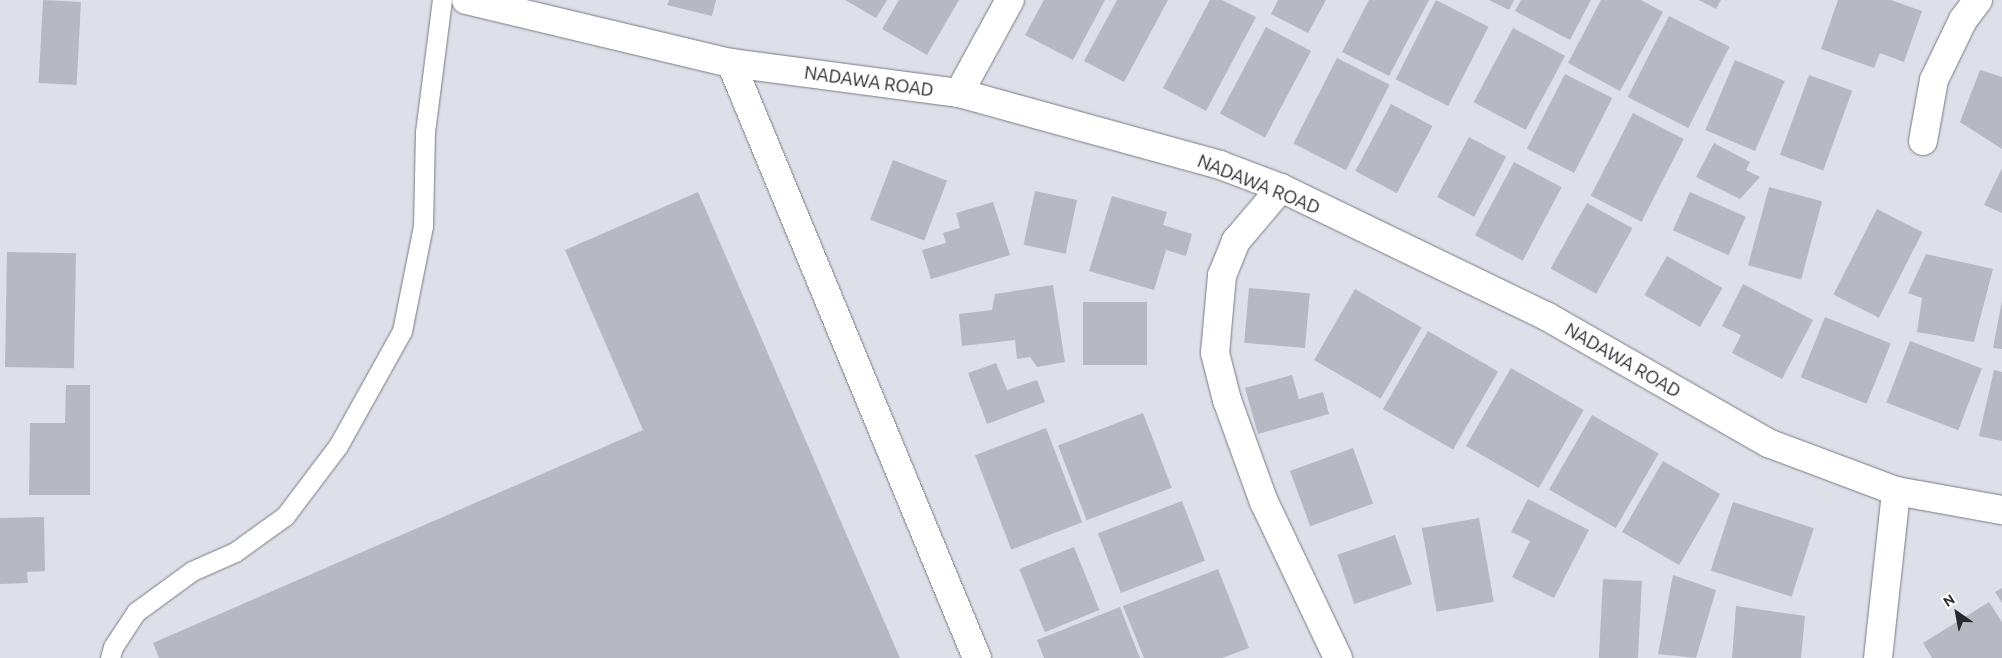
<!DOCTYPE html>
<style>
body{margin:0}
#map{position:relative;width:2002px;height:658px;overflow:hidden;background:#dddfe9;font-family:Ubuntu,sans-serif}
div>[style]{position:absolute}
.building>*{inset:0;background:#b7b8c2;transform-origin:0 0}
.roads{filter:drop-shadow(0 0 1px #7a7b84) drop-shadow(0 0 1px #7a7b84)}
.service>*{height:19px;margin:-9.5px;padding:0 9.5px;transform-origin:9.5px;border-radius:9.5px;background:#fff}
.minor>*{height:28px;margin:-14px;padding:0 14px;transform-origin:14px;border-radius:14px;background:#fff}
span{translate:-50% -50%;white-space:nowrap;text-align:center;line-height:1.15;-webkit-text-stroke:4px #fff;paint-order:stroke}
.street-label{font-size:18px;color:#29292d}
.north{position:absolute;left:1932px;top:588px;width:50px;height:50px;-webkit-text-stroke:4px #fff;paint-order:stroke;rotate:327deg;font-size:14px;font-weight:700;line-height:20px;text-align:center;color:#29292d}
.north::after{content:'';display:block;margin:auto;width:18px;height:22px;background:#29292d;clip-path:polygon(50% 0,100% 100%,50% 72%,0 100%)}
</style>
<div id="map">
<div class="building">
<i style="left:43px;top:0;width:38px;height:83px;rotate:3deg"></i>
<i style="clip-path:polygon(669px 0,716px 0,712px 16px,667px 5px)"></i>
<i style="clip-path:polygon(845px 0,887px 0,876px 18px)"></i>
<i style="clip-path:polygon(899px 0,959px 0,927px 55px,882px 29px)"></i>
<i style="clip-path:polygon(1044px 0,1105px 0,1073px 60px,1025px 35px)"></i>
<i style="clip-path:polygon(1117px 0,1168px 0,1124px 82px,1084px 61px)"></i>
<i style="clip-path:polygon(1210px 0,1222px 0,1256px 17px,1206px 111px,1163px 88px)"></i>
<i style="clip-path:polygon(1278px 0,1326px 0,1308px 33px,1271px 14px)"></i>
<i style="clip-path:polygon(1369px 0,1429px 0,1389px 76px,1342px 52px)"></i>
<i style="left:1436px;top:0;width:59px;height:89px;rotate:27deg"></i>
<i style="clip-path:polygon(1489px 0,1514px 0,1509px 10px)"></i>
<i style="clip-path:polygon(1521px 0,1591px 0,1570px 40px,1515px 11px)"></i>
<i style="clip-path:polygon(1601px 0,1641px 0,1663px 12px,1620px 91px,1568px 63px)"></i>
<i style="clip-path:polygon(1699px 0,1721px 0,1716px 9px)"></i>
<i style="clip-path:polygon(1838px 0,1891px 0,1922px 11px,1904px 62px,1880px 53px,1874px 68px,1821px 49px)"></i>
<i style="left:1669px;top:16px;width:68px;height:91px;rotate:27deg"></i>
<i style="left:1266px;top:27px;width:51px;height:98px;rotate:28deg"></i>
<i style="left:1513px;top:28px;width:59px;height:84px;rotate:28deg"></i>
<i style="left:1337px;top:58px;width:59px;height:96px;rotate:27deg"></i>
<i style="left:1735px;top:60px;width:54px;height:76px;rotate:23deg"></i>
<i style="clip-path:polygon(1980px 70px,2002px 77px,2002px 149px,1960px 122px)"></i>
<i style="left:1565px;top:74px;width:53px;height:84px;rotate:27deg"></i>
<i style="left:1809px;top:75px;width:46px;height:85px;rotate:20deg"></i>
<i style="left:1391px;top:104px;width:47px;height:76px;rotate:28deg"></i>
<i style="left:1633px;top:113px;width:57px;height:93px;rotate:27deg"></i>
<i style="left:1469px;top:137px;width:42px;height:68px;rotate:28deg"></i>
<i style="clip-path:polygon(1714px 143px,1750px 162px,1746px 170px,1760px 177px,1740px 199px,1696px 177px)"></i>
<i style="left:893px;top:160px;width:58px;height:64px;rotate:21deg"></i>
<i style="left:1514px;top:162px;width:54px;height:83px;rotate:28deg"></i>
<i style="clip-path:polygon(2002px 168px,2002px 213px,1984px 205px)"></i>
<i style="left:1769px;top:187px;width:55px;height:81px;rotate:15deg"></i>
<i style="left:1035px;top:191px;width:43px;height:55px;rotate:12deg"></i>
<i style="clip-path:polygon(698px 192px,900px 658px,159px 658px,153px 643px,643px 430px,565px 250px)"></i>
<i style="left:1690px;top:192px;width:61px;height:42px;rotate:24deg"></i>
<i style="clip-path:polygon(1112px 196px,1167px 212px,1163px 225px,1192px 234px,1186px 256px,1166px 250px,1154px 290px,1089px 271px)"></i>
<i style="clip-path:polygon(993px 202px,1010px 255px,931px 279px,922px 250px,946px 243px,943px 233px,960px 228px,956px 213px)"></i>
<i style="left:1587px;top:203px;width:52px;height:75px;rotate:29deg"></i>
<i style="left:1877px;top:209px;width:51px;height:96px;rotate:27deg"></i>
<i style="left:7px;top:252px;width:69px;height:115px;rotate:1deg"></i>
<i style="clip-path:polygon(1926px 254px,1993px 269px,1974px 342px,1917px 332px,1922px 298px,1908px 293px)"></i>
<i style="left:1667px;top:256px;width:64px;height:45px;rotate:30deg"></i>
<i style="clip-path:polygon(1743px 284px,1813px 320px,1782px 379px,1732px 353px,1741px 335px,1722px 326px)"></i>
<i style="clip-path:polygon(1053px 285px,1065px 362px,1037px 367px,1030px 357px,1017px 359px,1015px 340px,962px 346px,959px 314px,992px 310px,995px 294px)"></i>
<i style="left:1249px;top:288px;width:61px;height:55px;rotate:5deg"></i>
<i style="left:1355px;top:289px;width:77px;height:82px;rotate:30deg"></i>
<i style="clip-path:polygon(2002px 300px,2002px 349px,1993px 348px)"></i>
<i style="left:1083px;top:302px;width:64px;height:63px"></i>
<i style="left:1825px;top:317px;width:71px;height:65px;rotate:22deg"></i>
<i style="left:1428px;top:331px;width:81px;height:90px;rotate:30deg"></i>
<i style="left:1910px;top:341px;width:77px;height:66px;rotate:21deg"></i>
<i style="clip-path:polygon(996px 363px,1007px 390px,1037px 380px,1045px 402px,987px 424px,968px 373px)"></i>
<i style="left:1511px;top:368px;width:84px;height:90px;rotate:30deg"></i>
<i style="clip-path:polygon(1994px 370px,2002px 372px,2002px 441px,1979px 436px)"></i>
<i style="clip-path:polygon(1292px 375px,1299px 399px,1323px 392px,1329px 414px,1258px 434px,1245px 388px)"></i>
<i style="clip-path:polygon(66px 385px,90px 385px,90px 495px,29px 495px,30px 423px,65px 423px)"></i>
<i style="left:1143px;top:413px;width:80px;height:91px;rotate:69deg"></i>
<i style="left:1592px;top:415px;width:77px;height:86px;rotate:30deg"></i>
<i style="left:1046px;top:428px;width:101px;height:76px;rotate:69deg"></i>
<i style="left:1353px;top:448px;width:59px;height:67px;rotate:70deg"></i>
<i style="left:1663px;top:461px;width:66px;height:82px;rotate:30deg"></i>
<i style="clip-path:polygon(1528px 499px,1589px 530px,1554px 598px,1512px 577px,1530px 541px,1511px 532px)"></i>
<i style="left:1182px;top:501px;width:64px;height:90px;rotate:69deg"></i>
<i style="left:1733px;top:502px;width:85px;height:72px;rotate:18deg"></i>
<i style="clip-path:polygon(44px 517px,45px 571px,27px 572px,28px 583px,0 584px,0 518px)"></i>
<i style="left:1479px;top:518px;width:85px;height:58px;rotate:80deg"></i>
<i style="left:1395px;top:535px;width:52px;height:61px;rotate:71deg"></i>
<i style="left:1074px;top:547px;width:68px;height:59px;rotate:68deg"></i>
<i style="clip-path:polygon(1218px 569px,1249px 648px,1222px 658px,1144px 658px,1123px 606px)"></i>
<i style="clip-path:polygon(1673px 575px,1716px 590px,1696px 658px,1658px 654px)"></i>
<i style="left:1603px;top:579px;width:39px;height:79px;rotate:3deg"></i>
<i style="clip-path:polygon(2002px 588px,2002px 603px,1995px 592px)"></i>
<i style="clip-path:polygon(1989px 602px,2002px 622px,2002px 658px,1932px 658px,1923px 643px)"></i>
<i style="clip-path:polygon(1736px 606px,1805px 616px,1801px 658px,1732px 658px)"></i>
<i style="clip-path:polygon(1120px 607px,1140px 658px,1044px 658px,1037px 640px)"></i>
</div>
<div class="roads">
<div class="service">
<i style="left:110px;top:658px;width:11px;rotate:-75deg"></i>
<i style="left:113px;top:647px;width:42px;rotate:-56.7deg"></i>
<i style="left:136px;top:612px;width:69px;rotate:-36.2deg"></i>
<i style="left:192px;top:571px;width:47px;rotate:-23.8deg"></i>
<i style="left:235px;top:552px;width:62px;rotate:-35.8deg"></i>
<i style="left:285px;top:516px;width:88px;rotate:-52.9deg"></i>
<i style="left:338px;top:446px;width:132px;rotate:-60.9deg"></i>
<i style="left:402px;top:331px;width:107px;rotate:-78.7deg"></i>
<i style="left:423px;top:226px;width:94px;rotate:-88.8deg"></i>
<i style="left:425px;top:132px;width:133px;rotate:-82.7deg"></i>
</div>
<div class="minor">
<i style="left:466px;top:0;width:272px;rotate:13.4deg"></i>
<i style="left:731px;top:63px;width:230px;rotate:7.5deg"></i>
<i style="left:959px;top:93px;width:271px;rotate:15.4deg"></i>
<i style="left:1220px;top:165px;width:65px;rotate:20.7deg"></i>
<i style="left:1281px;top:188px;width:297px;rotate:25.8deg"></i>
<i style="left:1548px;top:317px;width:254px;rotate:29.8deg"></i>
<i style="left:1768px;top:443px;width:137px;rotate:20.6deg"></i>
<i style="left:1896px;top:491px;width:108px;rotate:10.2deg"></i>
<i style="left:731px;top:63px;width:644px;rotate:67.54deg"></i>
<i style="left:959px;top:93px;width:106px;rotate:-61.3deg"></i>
<i style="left:1923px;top:141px;width:62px;rotate:-79.8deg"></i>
<i style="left:1934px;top:80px;width:67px;rotate:-64.2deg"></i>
<i style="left:1963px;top:20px;width:25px;rotate:-53deg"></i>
<i style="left:1281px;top:188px;width:70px;rotate:130.3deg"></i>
<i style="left:1236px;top:241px;width:37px;rotate:112deg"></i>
<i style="left:1222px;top:275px;width:78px;rotate:95.1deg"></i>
<i style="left:1215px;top:353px;width:49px;rotate:75.7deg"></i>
<i style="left:1227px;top:400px;width:109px;rotate:70.1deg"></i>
<i style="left:1264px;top:502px;width:173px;rotate:64.6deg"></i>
<i style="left:1878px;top:658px;width:168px;rotate:-83.8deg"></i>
</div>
</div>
<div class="street-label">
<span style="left:869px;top:81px;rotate:8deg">NADAWA ROAD</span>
<span style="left:1259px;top:184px;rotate:22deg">NADAWA ROAD</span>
<span style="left:1623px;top:360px;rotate:30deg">NADAWA ROAD</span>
</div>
<div class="north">N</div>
</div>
